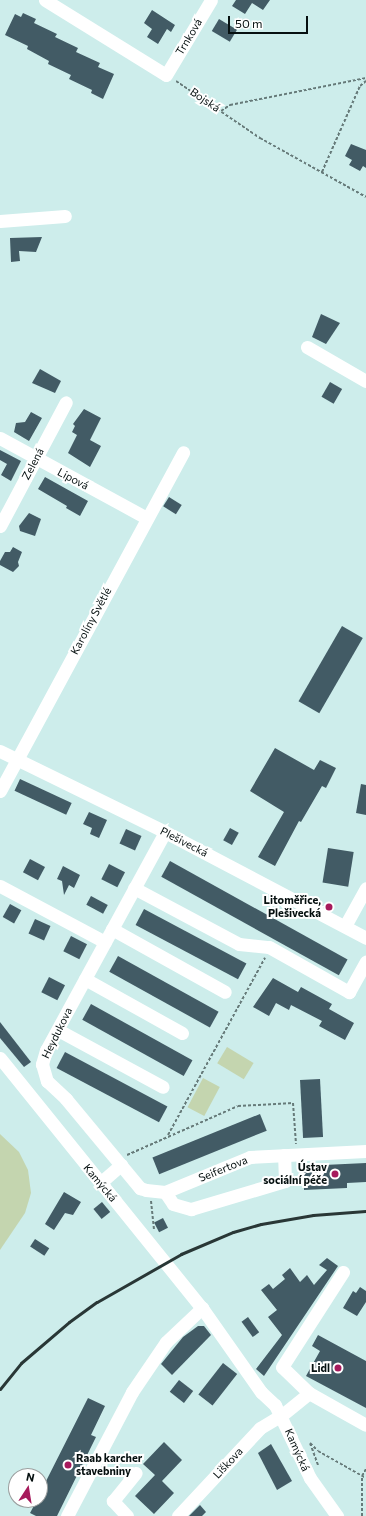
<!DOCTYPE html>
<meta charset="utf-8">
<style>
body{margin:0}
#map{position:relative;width:366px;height:1516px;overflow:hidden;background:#cdedeb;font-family:Commissioner,sans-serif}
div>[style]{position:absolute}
.green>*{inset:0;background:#c4d5af;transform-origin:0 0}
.building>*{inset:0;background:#425b65;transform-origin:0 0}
.path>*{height:2px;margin-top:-1px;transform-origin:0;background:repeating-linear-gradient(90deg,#667a79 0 3px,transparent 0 5px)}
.minor>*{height:13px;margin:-6.5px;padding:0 6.5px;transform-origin:6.5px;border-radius:6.5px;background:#fff}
.rail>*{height:3px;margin:-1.5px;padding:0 1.5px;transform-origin:1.5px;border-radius:1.5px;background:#293736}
.dots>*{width:11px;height:11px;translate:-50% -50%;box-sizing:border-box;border:2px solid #fff;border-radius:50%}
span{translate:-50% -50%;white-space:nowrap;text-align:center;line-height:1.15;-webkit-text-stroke:4px #fff;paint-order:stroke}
.street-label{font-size:11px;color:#061010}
.poi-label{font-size:11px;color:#061010;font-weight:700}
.right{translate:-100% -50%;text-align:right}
.left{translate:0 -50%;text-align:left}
.north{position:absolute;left:8px;top:1468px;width:40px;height:40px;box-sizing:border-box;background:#fff;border:1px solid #9b9f9f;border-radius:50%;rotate:12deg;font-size:11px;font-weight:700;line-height:16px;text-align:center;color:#061010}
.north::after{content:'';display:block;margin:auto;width:14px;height:18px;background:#a71a5c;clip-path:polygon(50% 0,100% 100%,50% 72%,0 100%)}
.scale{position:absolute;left:228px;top:16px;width:80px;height:18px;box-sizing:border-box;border:2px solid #061010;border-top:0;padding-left:5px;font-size:12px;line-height:14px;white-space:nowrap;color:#061010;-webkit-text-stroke:3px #fff;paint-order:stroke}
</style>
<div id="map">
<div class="green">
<i style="left:227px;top:1047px;width:31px;height:19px;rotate:31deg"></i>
<i style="left:203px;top:1078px;width:19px;height:33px;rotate:28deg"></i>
<i style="clip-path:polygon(0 1134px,19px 1152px,28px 1170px,31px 1193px,25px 1213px,0 1250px)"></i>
</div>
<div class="building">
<i style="clip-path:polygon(236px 0,270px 0,263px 10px,252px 3px,245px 14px,232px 6px)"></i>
<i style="clip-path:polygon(152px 10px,175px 25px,171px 32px,167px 29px,158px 44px,147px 37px,152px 29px,144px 23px)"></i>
<i style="clip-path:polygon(23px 13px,36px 19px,34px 23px,57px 34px,55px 37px,78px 48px,76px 52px,100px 63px,98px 67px,114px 74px,103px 99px,91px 93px,92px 90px,69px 79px,71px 75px,48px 64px,49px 61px,27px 49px,28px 46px,5px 35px,15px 14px,21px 17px)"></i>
<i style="left:219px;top:19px;width:21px;height:14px;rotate:31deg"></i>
<i style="clip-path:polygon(351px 144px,366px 150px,366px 168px,363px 166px,360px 171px,349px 165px,352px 160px,345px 156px)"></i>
<i style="clip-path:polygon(42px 237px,36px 252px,19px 251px,20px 261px,11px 262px,10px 238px)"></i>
<i style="clip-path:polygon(321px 314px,340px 323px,326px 344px,312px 337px)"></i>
<i style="clip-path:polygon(40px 369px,61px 381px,55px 393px,32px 383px)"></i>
<i style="left:330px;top:382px;width:14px;height:17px;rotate:30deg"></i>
<i style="clip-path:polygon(84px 409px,101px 418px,90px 440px,101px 446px,90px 467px,68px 453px,77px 435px,72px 432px,75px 426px,73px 424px)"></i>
<i style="clip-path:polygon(31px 412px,42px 418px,29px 441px,14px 432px,16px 423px,25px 422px)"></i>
<i style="clip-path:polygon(0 450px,21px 461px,11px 481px,1px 475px,7px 464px,0 460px)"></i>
<i style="clip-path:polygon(45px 477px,88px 501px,80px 516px,66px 508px,67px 506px,38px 489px)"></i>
<i style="left:169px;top:497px;width:15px;height:11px;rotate:32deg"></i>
<i style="clip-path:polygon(29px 513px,41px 519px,35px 536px,20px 531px,19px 526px)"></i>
<i style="clip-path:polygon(13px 547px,22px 552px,18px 562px,19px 566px,13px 572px,0 565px,0 561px,5px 552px,10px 552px)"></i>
<i style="left:342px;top:626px;width:24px;height:87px;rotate:30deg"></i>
<i style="clip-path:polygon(275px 748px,314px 770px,320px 760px,336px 768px,326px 788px,322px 786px,301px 822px,299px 821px,275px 866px,258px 857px,284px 812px,250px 791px)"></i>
<i style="left:20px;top:779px;width:57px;height:13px;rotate:25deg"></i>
<i style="clip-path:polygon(361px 784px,366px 785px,366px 815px,356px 813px)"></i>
<i style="clip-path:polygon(89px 812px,107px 820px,99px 838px,90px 834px,92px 828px,83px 824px)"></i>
<i style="left:230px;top:828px;width:10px;height:14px;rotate:29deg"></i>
<i style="left:126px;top:829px;width:17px;height:16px;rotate:24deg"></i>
<i style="left:328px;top:848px;width:26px;height:35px;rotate:9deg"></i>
<i style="left:30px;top:859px;width:17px;height:15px;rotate:28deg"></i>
<i style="left:170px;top:861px;width:203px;height:18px;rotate:29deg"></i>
<i style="left:109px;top:864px;width:18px;height:17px;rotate:27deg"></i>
<i style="clip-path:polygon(63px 866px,80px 875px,74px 888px,69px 885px,64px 895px,62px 881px,57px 879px)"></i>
<i style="left:91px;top:896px;width:19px;height:10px;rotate:28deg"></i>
<i style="left:10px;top:904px;width:13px;height:15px;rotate:29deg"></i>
<i style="left:144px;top:909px;width:116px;height:18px;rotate:28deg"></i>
<i style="left:35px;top:919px;width:17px;height:16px;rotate:24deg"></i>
<i style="left:71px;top:936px;width:18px;height:17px;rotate:27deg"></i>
<i style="left:118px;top:956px;width:115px;height:18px;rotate:29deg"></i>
<i style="left:49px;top:977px;width:18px;height:17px;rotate:27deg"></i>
<i style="clip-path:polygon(273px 978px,298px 992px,301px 987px,332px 1004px,329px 1009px,354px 1023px,345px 1040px,319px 1026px,322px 1021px,291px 1005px,289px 1010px,276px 1003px,269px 1016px,253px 1007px)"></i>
<i style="left:91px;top:1004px;width:116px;height:18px;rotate:29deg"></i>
<i style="clip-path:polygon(0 1022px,31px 1062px,24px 1067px,0 1038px)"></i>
<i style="left:65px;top:1052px;width:116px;height:18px;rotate:28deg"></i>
<i style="left:320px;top:1079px;width:58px;height:20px;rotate:87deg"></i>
<i style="left:260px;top:1114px;width:18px;height:116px;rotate:68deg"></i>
<i style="clip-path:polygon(366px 1163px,366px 1182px,347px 1183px,347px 1188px,304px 1190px,303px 1166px)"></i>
<i style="clip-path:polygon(64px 1192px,81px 1202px,73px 1215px,65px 1213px,54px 1230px,45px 1224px)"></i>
<i style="left:102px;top:1202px;width:13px;height:11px;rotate:51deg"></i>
<i style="left:163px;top:1218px;width:11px;height:10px;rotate:63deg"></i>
<i style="left:35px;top:1239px;width:17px;height:9px;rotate:33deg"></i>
<i style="clip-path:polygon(327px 1258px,338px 1266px,264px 1376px,256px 1369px,282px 1335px,268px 1317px,277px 1310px,261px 1290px,269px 1284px,273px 1289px,285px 1279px,282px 1275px,290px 1268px,300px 1282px,307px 1275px,314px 1285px,327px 1270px,319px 1265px)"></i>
<i style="clip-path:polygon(360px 1287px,366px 1291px,366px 1302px,357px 1316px,343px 1308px,353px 1291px,356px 1293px)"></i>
<i style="left:248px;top:1317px;width:19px;height:8px;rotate:54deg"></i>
<i style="clip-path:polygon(198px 1326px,204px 1326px,211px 1335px,172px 1375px,161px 1364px,183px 1337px)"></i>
<i style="clip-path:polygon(318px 1335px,366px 1361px,366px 1408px,306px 1376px,320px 1351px,312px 1346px)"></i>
<i style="left:223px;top:1363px;width:18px;height:40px;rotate:38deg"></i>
<i style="left:179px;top:1380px;width:18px;height:15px;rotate:38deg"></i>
<i style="clip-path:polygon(88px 1398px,105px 1406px,91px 1435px,96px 1437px,57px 1516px,36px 1516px,30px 1513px,37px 1500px,40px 1500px,40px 1493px)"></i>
<i style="clip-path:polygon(164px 1442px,182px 1460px,162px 1481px,174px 1493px,154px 1514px,135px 1496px,155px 1475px,143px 1464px)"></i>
<i style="clip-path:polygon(271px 1444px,292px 1481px,277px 1490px,258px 1453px)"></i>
<i style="clip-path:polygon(200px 1505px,206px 1512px,202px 1516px,189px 1516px)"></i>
</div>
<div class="path">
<i style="left:176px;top:81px;width:102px;rotate:34.2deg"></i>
<i style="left:260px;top:138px;width:121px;rotate:29.1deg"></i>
<i style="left:221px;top:111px;width:11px;rotate:-34deg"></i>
<i style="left:230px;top:105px;width:139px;rotate:-11.2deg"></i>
<i style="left:322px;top:172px;width:94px;rotate:-66.2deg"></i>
<i style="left:360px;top:86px;width:8px;rotate:-40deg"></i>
<i style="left:168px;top:1135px;width:202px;rotate:-61.3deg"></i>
<i style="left:127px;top:1155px;width:121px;rotate:-23.8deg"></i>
<i style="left:238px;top:1106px;width:55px;rotate:-3.1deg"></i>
<i style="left:293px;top:1103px;width:41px;rotate:85.8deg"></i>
<i style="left:151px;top:1201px;width:29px;rotate:84deg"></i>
<i style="left:318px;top:1465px;width:23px;rotate:-110deg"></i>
<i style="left:310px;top:1443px;width:11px;rotate:45deg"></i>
<i style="left:318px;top:1451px;width:55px;rotate:29.4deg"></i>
<i style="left:362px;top:1516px;width:40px;rotate:-90deg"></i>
<i style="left:362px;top:1476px;width:8px;rotate:-60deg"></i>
</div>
<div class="minor">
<i style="left:45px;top:0;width:142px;rotate:31.8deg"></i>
<i style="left:166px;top:75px;width:87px;rotate:-59deg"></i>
<i style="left:0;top:221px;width:65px;rotate:-4.4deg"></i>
<i style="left:307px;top:347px;width:68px;rotate:30deg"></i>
<i style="left:0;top:438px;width:167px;rotate:28.6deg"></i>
<i style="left:0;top:526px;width:140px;rotate:-62deg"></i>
<i style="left:0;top:751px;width:184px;rotate:26.1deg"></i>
<i style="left:165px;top:832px;width:227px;rotate:27.8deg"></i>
<i style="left:0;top:791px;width:385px;rotate:-61.6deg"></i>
<i style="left:165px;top:832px;width:248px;rotate:118.6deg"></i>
<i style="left:46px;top:1050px;width:15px;rotate:106deg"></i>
<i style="left:42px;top:1064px;width:18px;rotate:74deg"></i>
<i style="left:47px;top:1081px;width:26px;rotate:43deg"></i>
<i style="left:66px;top:1099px;width:116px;rotate:50.3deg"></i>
<i style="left:140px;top:1188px;width:6px;rotate:18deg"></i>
<i style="left:146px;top:1190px;width:19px;rotate:6deg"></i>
<i style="left:165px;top:1192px;width:92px;rotate:-22.4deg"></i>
<i style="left:250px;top:1157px;width:116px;rotate:-3deg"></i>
<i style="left:0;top:886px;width:119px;rotate:28.1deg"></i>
<i style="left:134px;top:888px;width:119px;rotate:28.1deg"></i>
<i style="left:239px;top:944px;width:30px;rotate:6deg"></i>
<i style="left:269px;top:947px;width:92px;rotate:29.4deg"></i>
<i style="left:349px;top:992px;width:35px;rotate:-61deg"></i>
<i style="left:345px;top:926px;width:43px;rotate:-61.1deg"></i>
<i style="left:112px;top:929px;width:129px;rotate:29.1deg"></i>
<i style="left:85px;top:979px;width:111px;rotate:29.1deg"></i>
<i style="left:58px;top:1030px;width:119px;rotate:28.5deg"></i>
<i style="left:0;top:1058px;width:321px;rotate:51.1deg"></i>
<i style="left:202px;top:1308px;width:103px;rotate:54.9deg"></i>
<i style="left:261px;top:1392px;width:19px;rotate:43deg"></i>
<i style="left:275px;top:1405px;width:81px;rotate:64.4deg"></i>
<i style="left:310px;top:1478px;width:47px;rotate:54.6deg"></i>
<i style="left:100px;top:1183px;width:28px;rotate:-41deg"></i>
<i style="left:165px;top:1192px;width:14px;rotate:56deg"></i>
<i style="left:173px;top:1204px;width:19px;rotate:16deg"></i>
<i style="left:191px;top:1209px;width:98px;rotate:-16.6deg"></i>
<i style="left:285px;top:1181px;width:26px;rotate:-92deg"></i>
<i style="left:309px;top:1393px;width:65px;rotate:29.3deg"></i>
<i style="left:67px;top:1516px;width:140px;rotate:-62.3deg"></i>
<i style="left:132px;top:1392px;width:60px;rotate:-55.8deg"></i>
<i style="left:166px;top:1342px;width:50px;rotate:-43.4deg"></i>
<i style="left:127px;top:1516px;width:21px;rotate:-133deg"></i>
<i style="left:113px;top:1501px;width:36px;rotate:-51deg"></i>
<i style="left:178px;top:1516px;width:120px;rotate:-47deg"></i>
<i style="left:260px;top:1428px;width:26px;rotate:-31deg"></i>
<i style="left:282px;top:1415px;width:35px;rotate:-39deg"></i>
<i style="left:309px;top:1393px;width:37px;rotate:-136deg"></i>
<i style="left:282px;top:1367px;width:113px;rotate:-57.3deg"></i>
</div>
<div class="rail">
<i style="left:0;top:1389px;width:33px;rotate:-51deg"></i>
<i style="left:21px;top:1363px;width:63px;rotate:-40.5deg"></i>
<i style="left:69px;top:1322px;width:34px;rotate:-36deg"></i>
<i style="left:97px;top:1302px;width:97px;rotate:-29.7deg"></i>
<i style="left:181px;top:1254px;width:56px;rotate:-22.9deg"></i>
<i style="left:233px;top:1232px;width:29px;rotate:-16deg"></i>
<i style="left:261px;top:1224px;width:53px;rotate:-9.8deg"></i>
<i style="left:313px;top:1215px;width:53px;rotate:-4.3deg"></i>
</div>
<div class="dots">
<i style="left:329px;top:907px;background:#a71a5c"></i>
<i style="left:335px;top:1174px;background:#a71a5c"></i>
<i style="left:338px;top:1368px;background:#a71a5c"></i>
<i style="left:68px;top:1465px;background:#a71a5c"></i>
</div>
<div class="street-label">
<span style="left:189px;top:37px;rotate:-59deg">Trnková</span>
<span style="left:205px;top:100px;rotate:34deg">Bojská</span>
<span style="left:33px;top:464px;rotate:-62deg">Zelená</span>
<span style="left:73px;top:479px;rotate:28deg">Lipová</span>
<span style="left:91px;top:621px;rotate:-62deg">Karolíny Světlé</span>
<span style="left:184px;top:842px;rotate:27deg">Plešivecká</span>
<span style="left:57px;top:1033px;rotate:-64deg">Heydukova</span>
<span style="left:223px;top:1169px;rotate:-22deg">Seifertova</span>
<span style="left:100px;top:1183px;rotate:50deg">Kamýcká</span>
<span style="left:297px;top:1450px;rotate:66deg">Kamýcká</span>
<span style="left:228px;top:1463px;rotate:-47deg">Liškova</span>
</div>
<div class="poi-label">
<span class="right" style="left:321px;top:907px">Litoměřice,<br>Plešivecká</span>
<span class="right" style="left:327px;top:1174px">Ústav<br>sociální péče</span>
<span class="right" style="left:330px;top:1368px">Lidl</span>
<span class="left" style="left:76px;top:1465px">Raab karcher<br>stavebniny</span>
</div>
<div class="north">N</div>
<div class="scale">50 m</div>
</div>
